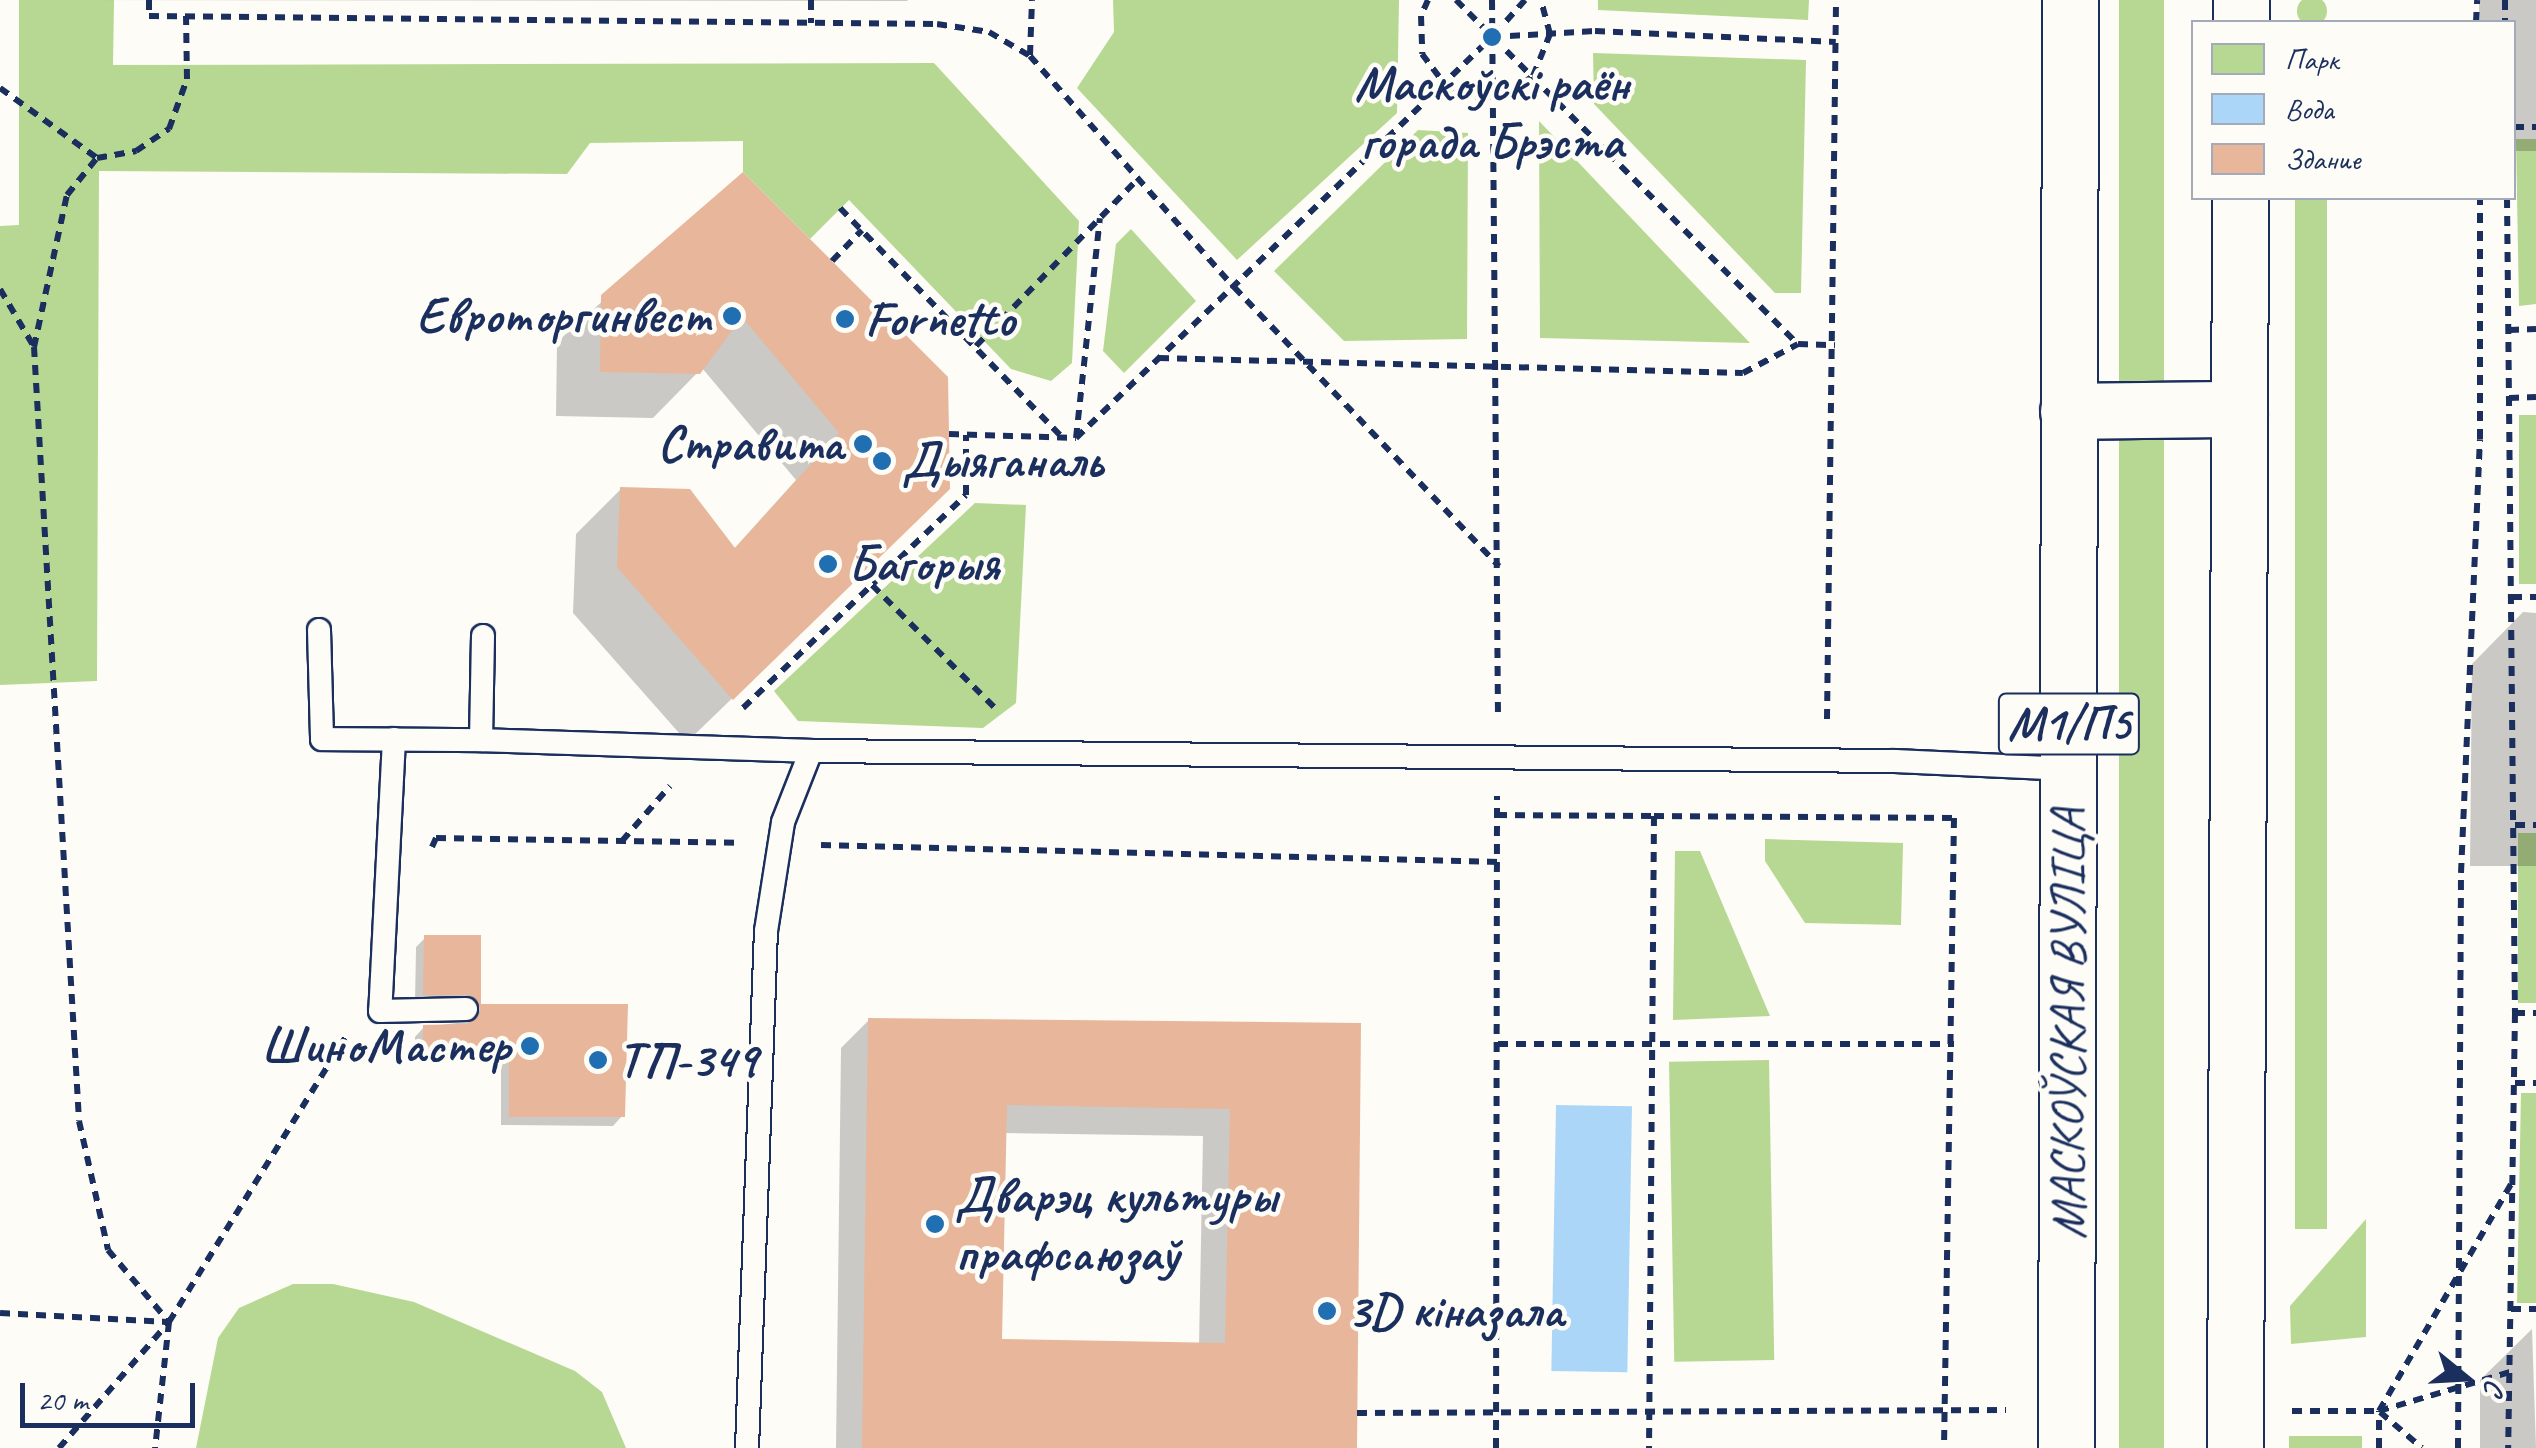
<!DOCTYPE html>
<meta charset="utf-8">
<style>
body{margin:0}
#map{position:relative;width:2536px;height:1448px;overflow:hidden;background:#fdfcf7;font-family:Caveat,sans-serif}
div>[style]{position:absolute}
.green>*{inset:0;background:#b7d892;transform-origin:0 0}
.round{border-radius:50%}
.water>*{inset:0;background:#acd6f7;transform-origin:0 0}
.shadow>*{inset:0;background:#0003}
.building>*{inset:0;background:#e8b69a}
.path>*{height:6px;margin-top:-3px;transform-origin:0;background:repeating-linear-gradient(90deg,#1b2f5e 0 10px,transparent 0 18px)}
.roads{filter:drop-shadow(2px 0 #1b2f5e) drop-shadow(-2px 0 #1b2f5e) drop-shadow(0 2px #1b2f5e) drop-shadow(0 -2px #1b2f5e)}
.lane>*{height:22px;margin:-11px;padding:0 11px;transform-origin:11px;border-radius:11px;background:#fdfcf7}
.highway>*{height:55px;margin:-27.5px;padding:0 27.5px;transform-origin:27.5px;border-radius:27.5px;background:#fdfcf7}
.dots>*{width:28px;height:28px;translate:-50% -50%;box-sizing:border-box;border:5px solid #fdfcf7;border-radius:50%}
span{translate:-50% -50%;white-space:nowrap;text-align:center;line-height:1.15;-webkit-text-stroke:9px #fdfcf7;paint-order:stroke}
.shield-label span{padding:2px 8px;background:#fdfcf7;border:2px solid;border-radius:8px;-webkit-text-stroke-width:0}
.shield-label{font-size:48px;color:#1b2f5e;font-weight:700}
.poi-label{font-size:50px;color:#1b2f5e;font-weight:700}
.right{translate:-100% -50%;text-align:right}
.left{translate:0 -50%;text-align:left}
.street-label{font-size:50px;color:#1b2f5e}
.legend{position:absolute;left:2191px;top:20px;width:325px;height:180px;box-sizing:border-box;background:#fdfcf7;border:2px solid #a3aaba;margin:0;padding:12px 18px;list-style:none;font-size:30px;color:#1b2f5e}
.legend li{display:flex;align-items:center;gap:20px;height:50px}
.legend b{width:50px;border:2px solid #a3aaba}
.north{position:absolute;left:2416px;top:1328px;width:100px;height:100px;-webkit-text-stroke:8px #fdfcf7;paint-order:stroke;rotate:108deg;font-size:28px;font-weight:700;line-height:40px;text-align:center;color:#1b2f5e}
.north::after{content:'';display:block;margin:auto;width:35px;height:45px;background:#1b2f5e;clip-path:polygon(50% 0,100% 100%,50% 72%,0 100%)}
.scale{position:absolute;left:20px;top:1383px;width:175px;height:45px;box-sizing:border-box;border:5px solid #1b2f5e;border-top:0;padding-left:12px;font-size:30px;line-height:35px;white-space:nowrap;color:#1b2f5e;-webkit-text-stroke:8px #fdfcf7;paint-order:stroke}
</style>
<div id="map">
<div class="green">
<i class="round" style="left:2297px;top:-4px;width:30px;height:30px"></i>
<i style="clip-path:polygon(19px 0,114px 0,113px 65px,934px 63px,1079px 221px,1072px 363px,1051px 381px,1011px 369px,849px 200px,810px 239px,743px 172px,743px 141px,590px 143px,567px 174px,99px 171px,97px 681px,0 685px,0 226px,19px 225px)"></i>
<i style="clip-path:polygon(1113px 0,1399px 0,1397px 113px,1237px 260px,1077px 88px,1114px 32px)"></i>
<i style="clip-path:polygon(1598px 0,1809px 0,1808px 20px,1598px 10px)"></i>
<i style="left:2119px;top:0;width:45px;height:1448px"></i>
<i style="clip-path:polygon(1593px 53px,1806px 60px,1801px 293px,1775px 293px,1594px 104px)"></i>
<i style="clip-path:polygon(1539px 121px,1750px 343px,1540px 338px)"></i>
<i style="clip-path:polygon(1418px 130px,1468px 133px,1467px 339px,1344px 341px,1274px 271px)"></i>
<i style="clip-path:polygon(2516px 139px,2536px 139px,2536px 304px,2519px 306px)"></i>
<i style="left:2295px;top:198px;width:32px;height:1031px"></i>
<i style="clip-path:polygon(1131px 229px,1196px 301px,1124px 373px,1103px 351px,1116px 244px)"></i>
<i style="left:2519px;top:415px;width:17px;height:169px"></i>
<i style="clip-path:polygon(975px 503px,1026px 505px,1016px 703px,983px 728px,798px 721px,774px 691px)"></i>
<i style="left:2518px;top:833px;width:18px;height:170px"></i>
<i style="clip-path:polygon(1765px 839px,1903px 843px,1901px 925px,1805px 923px,1765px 861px)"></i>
<i style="clip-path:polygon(1675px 851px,1700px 851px,1770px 1016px,1673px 1020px)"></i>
<i style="left:1769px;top:1060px;width:300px;height:100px;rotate:89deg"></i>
<i style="clip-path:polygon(2521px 1093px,2536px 1093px,2536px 1303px,2517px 1303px)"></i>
<i style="clip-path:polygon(2366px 1219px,2366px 1337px,2291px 1344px,2290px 1306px)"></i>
<i style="clip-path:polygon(293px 1284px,333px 1284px,414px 1302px,575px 1371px,602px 1392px,626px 1448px,196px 1448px,218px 1338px,239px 1308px)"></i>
<i style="left:2362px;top:1436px;width:12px;height:73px;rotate:90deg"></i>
</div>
<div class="water">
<i style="left:1556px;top:1105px;width:76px;height:266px;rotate:1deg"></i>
</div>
<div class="shadow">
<i style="clip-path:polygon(80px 0,908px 0,907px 1px)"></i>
<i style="clip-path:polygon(2479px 0,2536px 0,2536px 151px,2514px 151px,2514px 22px,2479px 22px)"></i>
<i style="clip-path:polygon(743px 175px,902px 534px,687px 742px,573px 613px,576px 534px,621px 489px,733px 550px,796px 480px,702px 368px,653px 418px,556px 416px,557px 342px)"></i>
<i style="clip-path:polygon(2523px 612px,2536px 613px,2536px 866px,2470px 866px,2472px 664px)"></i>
<i style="clip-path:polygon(425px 938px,479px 938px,478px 1006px,625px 1007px,622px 1116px,613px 1126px,501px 1125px,501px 1059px,415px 1059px,415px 1037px,424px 1027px,473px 1021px,463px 1004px,415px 1003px,416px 947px)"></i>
<i style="clip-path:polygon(evenodd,869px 1020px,1358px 1026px,1353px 1448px,836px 1448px,841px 1048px,869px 1020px,1004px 1133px,1203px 1136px,1199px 1345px,1000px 1342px,1004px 1133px)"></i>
<i style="clip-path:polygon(2532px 1329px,2536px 1448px,2480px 1448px,2480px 1380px)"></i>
</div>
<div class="building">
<i style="clip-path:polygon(743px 172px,948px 377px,950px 489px,733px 700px,617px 567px,620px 487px,690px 489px,735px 548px,839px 433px,742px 317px,700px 374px,600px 372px,601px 295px)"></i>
<i style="clip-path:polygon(424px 935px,481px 935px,481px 1004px,628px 1004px,625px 1117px,509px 1117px,509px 1051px,423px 1051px,423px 1025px,467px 1024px,481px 1010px,472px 995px,423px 995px)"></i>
<i style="clip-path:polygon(evenodd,868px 1018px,1361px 1023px,1357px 1448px,862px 1448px,868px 1018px,1007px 1105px,1230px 1109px,1225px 1343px,1002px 1339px,1007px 1105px)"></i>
</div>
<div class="path">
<i style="left:149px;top:0;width:16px;rotate:90deg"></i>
<i style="left:149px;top:16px;width:788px;rotate:0.58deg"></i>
<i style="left:937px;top:24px;width:53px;rotate:8.7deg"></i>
<i style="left:989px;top:32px;width:48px;rotate:30.3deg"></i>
<i style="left:1030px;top:56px;width:308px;rotate:48.6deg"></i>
<i style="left:1234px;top:287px;width:385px;rotate:46.5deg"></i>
<i style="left:811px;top:0;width:23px;rotate:90deg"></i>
<i style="left:1428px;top:0;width:17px;rotate:114deg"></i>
<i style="left:1421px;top:16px;width:38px;rotate:88deg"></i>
<i style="left:1422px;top:54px;width:39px;rotate:53deg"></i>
<i style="left:1445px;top:85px;width:33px;rotate:23deg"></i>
<i style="left:1475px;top:98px;width:33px;rotate:-7deg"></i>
<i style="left:1508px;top:94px;width:31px;rotate:-36deg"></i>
<i style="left:1533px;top:76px;width:45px;rotate:-68deg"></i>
<i style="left:1550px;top:34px;width:35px;rotate:-105deg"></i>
<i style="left:1456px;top:0;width:485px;rotate:45.2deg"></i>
<i style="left:1798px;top:344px;width:37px;rotate:2deg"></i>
<i style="left:1492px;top:0;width:719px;rotate:89.52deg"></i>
<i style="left:1525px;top:0;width:50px;rotate:131.7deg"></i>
<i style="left:1492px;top:37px;width:103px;rotate:-3.3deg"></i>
<i style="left:1595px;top:31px;width:241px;rotate:2.6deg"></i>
<i style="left:2505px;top:0;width:22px;rotate:90deg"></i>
<i style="left:2476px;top:22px;width:22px;rotate:-87deg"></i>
<i style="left:1030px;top:55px;width:55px;rotate:-87.9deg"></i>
<i style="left:0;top:88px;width:120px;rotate:35.8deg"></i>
<i style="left:2514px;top:127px;width:22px"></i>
<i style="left:2507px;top:198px;width:815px;rotate:89.44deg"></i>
<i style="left:2515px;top:1013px;width:435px;rotate:90.9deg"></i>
<i style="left:840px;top:208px;width:319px;rotate:45.9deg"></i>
<i style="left:832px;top:261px;width:43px;rotate:-45.9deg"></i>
<i style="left:0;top:289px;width:67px;rotate:59.6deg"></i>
<i style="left:34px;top:347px;width:775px;rotate:86.67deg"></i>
<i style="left:79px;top:1121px;width:132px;rotate:77.3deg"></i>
<i style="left:108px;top:1250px;width:94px;rotate:49.7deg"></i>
<i style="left:169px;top:1322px;width:127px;rotate:96.3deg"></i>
<i style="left:2509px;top:330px;width:27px;rotate:-2deg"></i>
<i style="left:976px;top:346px;width:233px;rotate:-45.9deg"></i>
<i style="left:34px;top:347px;width:156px;rotate:-77.8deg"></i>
<i style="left:67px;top:195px;width:48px;rotate:-51deg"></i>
<i style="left:97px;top:158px;width:40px;rotate:-10deg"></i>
<i style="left:136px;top:151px;width:40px;rotate:-34deg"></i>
<i style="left:169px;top:129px;width:53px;rotate:-70.2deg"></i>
<i style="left:187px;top:79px;width:63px;rotate:-90.9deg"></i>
<i style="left:1159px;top:358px;width:584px;rotate:1.47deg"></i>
<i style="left:1743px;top:373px;width:62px;rotate:-27.8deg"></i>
<i style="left:2509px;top:398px;width:27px;rotate:-2deg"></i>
<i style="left:949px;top:434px;width:127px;rotate:1.8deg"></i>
<i style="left:1076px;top:438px;width:576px;rotate:-43.95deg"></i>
<i style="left:1076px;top:438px;width:221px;rotate:-83.8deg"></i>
<i style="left:872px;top:585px;width:178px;rotate:45deg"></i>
<i style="left:2512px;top:597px;width:24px"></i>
<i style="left:743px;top:708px;width:308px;rotate:-43.7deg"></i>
<i style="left:966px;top:495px;width:60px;rotate:-90deg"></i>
<i style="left:1827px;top:719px;width:719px;rotate:-89.28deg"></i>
<i style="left:1497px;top:815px;width:157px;rotate:0.4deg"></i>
<i style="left:1654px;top:816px;width:632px;rotate:90.45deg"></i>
<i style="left:1654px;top:816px;width:300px;rotate:0.4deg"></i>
<i style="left:1954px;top:818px;width:630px;rotate:90.91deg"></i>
<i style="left:2515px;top:825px;width:21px"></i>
<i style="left:622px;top:841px;width:73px;rotate:-48.9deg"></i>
<i style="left:821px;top:845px;width:679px;rotate:1.43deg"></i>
<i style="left:432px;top:847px;width:10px;rotate:-66deg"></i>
<i style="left:436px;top:838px;width:303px;rotate:0.9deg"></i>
<i style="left:2515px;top:1013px;width:21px"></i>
<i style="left:1498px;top:1044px;width:456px"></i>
<i style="left:2515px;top:1083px;width:21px"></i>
<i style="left:2511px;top:1309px;width:25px"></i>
<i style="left:0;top:1313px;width:168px;rotate:3.1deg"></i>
<i style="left:2292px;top:1411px;width:87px"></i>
<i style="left:2379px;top:1411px;width:137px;rotate:-16.6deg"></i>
<i style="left:2380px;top:1412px;width:55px;rotate:40.6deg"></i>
<i style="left:1357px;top:1413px;width:649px;rotate:-0.26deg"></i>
<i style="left:59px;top:1448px;width:167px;rotate:-48.9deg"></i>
<i style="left:169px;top:1322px;width:336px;rotate:-58.2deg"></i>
<i style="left:1496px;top:1448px;width:652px;rotate:-89.91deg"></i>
<i style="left:2379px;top:1448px;width:37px;rotate:-90deg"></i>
<i style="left:2379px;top:1411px;width:266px;rotate:-59.8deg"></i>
<i style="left:2458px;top:1448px;width:575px;rotate:-89.7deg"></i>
<i style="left:2461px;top:873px;width:434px;rotate:-87.5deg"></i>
<i style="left:2480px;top:439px;width:241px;rotate:-90deg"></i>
</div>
<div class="roads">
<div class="lane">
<i style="left:319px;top:630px;width:109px;rotate:88.4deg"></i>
<i style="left:322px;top:739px;width:159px;rotate:0.4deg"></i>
<i style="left:483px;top:636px;width:104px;rotate:91.1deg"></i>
<i style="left:481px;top:740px;width:330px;rotate:1.9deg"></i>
<i style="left:394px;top:739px;width:272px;rotate:92.9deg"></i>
<i style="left:380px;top:1011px;width:86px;rotate:-1.3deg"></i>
<i style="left:747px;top:1448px;width:517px;rotate:-87.9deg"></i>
<i style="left:766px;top:931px;width:110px;rotate:-81.1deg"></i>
<i style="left:783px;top:822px;width:76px;rotate:-68.5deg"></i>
<i style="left:811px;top:751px;width:1084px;rotate:0.53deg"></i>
<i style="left:1895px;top:761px;width:174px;rotate:2.6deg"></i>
</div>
<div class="highway">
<i style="left:2241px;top:22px;width:22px;rotate:-90deg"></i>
<i style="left:2068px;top:411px;width:171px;rotate:-0.7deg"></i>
<i style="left:2066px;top:1448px;width:1448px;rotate:-89.84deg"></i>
<i style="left:2235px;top:1448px;width:1250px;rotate:-89.77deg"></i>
</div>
</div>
<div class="dots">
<i style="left:1492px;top:37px;background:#1f6fb2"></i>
<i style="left:732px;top:316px;background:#1f6fb2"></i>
<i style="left:845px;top:319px;background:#1f6fb2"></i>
<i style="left:863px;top:444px;background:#1f6fb2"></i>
<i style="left:882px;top:461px;background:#1f6fb2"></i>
<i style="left:828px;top:564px;background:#1f6fb2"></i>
<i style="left:530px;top:1046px;background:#1f6fb2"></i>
<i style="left:598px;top:1060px;background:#1f6fb2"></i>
<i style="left:935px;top:1224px;background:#1f6fb2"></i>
<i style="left:1327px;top:1311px;background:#1f6fb2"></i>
</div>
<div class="shield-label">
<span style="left:2069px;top:724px">М1/П5</span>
</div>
<div class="poi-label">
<span style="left:1492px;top:112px">Маскоўскі раён<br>горада Брэста</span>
<span class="right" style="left:712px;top:316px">Евроторгинвест</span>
<span class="left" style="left:865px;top:319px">Fornetto</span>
<span class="right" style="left:843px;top:444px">Стравита</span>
<span class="left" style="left:902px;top:461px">Дыяганаль</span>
<span class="left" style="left:848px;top:564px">Багорыя</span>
<span class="right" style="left:510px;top:1046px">ШиноМастер</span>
<span class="left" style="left:618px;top:1060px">ТП-349</span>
<span class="left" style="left:955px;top:1224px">Дварэц культуры<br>прафсаюзаў</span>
<span class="left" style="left:1347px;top:1311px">3D кіназала</span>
</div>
<div class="street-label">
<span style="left:2068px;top:1024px;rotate:-90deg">МАСКОЎСКАЯ ВУЛІЦА</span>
</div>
<ul class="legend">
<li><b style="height:28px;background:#b7d892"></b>Парк</li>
<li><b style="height:28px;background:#acd6f7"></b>Вода</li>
<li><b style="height:28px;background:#e8b69a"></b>Здание</li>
</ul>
<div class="north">С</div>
<div class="scale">20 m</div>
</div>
